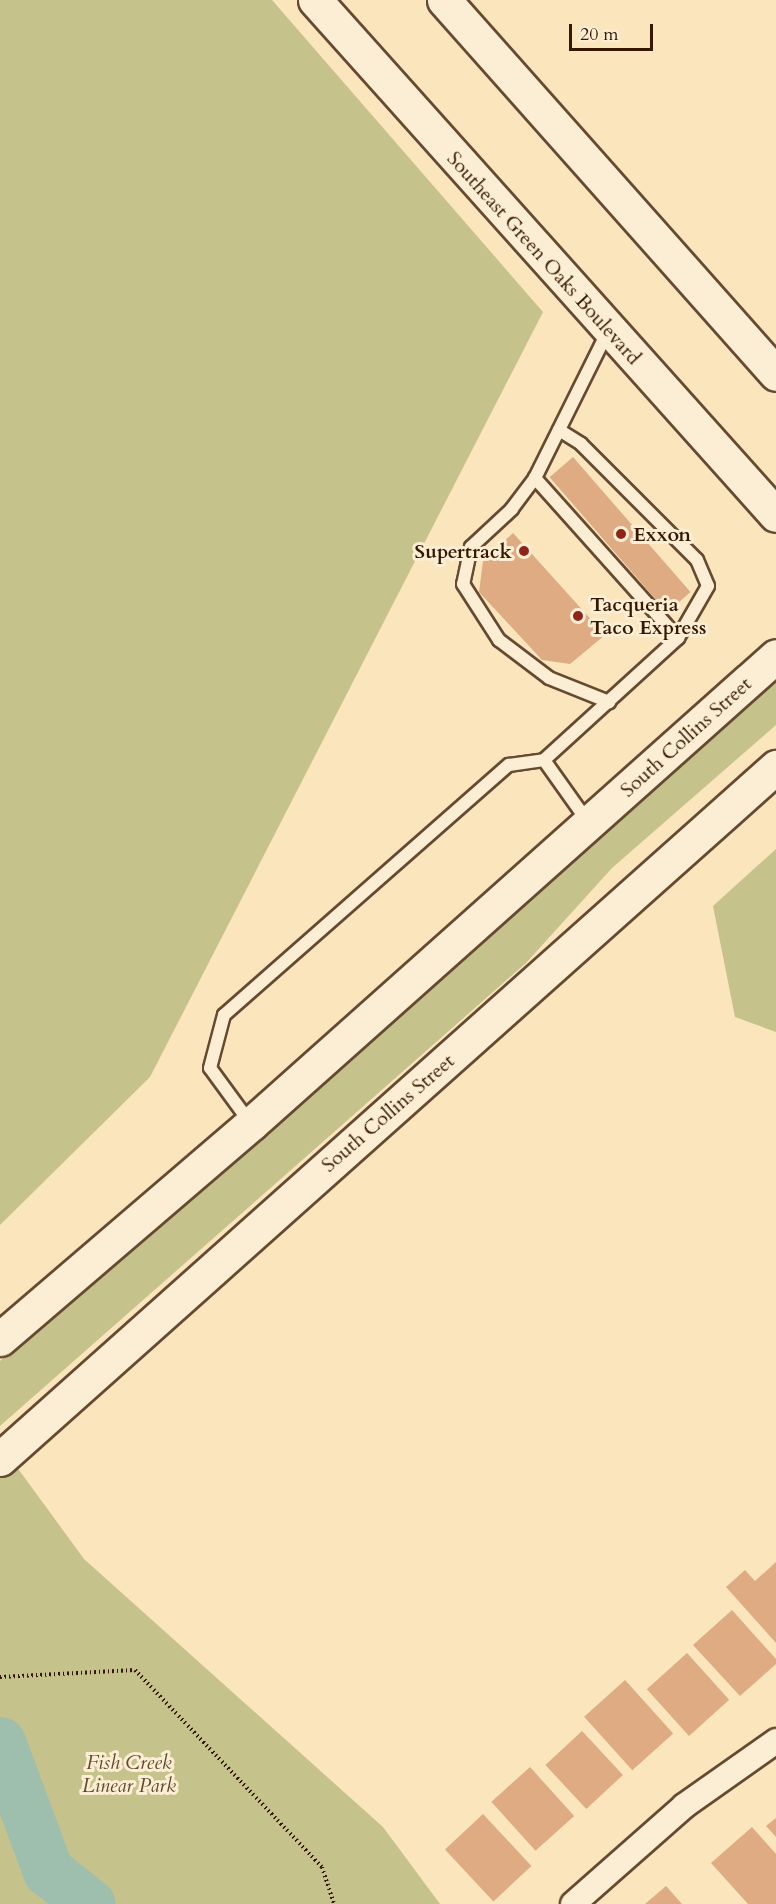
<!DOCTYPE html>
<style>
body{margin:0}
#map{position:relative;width:776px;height:1904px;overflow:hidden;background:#fae5bd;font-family:Cardo,serif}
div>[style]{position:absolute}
.green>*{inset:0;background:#c6c28c}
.river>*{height:51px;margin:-25.5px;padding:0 25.5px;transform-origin:25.5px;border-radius:25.5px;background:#9ebfae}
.building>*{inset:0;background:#dfab83;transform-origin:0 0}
.path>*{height:4px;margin-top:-2px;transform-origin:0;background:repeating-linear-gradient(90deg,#351702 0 1.5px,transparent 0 4.5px)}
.roads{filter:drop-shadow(2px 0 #664a31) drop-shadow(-2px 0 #664a31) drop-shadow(0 2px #664a31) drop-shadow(0 -2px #664a31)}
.lane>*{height:12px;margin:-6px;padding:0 6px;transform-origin:6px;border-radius:6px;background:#fceed4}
.street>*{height:24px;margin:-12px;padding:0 12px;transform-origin:12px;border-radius:12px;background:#fceed4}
.secondary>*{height:33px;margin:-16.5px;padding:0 16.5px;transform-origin:16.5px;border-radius:16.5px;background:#fceed4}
.dots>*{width:16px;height:16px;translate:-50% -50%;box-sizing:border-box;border:3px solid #fceed4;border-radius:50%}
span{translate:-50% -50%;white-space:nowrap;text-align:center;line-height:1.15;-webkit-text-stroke:6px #fceed4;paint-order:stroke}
.street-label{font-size:20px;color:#351702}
.poi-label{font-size:20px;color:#351702;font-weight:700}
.left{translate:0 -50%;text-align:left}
.right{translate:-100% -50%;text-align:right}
.park-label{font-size:20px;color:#604a2b;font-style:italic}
.scale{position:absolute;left:569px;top:24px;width:84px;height:27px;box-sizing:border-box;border:3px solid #351702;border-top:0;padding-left:8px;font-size:18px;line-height:21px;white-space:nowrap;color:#351702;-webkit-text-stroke:4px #fceed4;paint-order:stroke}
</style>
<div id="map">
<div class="green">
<i style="clip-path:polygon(0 0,272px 0,543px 312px,150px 1077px,0 1225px)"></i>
<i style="clip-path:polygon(776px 674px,776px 725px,612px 868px,526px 963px,0 1426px,0 1361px)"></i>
<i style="clip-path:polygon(776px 849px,776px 1032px,735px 1017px,713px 906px)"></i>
<i style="clip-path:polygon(0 1444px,84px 1559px,383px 1827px,440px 1904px,0 1904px)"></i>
</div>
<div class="river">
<i style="left:0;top:1742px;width:138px;rotate:69.6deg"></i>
<i style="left:48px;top:1871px;width:53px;rotate:38.2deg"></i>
</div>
<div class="building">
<i style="left:573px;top:457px;width:179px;height:31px;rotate:49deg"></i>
<i style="clip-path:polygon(513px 533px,605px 635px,570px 664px,542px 660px,479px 592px,483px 561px)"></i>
<i style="clip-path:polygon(776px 1562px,776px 1643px,726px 1587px,745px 1570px,755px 1581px)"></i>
<i style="clip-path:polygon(732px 1610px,776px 1659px,776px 1664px,740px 1696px,693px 1645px)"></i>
<i style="left:687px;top:1653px;width:63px;height:54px;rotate:48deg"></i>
<i style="left:625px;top:1680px;width:72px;height:55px;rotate:48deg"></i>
<i style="left:582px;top:1731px;width:60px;height:50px;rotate:47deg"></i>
<i style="left:530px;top:1767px;width:66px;height:52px;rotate:48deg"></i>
<i style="left:483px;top:1814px;width:71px;height:52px;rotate:47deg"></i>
<i style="clip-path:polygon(776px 1818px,776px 1837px,766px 1826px)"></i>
<i style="clip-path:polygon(752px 1827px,776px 1854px,776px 1904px,748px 1904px,711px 1863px)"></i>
<i style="clip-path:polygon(666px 1886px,682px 1904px,645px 1904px)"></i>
</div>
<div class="path">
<i style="left:0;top:1677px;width:135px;rotate:-3deg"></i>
<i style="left:135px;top:1670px;width:272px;rotate:46.5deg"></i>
<i style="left:322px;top:1867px;width:39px;rotate:72deg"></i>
</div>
<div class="roads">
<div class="lane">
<i style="left:559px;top:430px;width:26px;rotate:32deg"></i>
<i style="left:581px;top:444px;width:164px;rotate:45deg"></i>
<i style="left:697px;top:560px;width:28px;rotate:67deg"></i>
<i style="left:708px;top:586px;width:60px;rotate:120deg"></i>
<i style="left:535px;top:478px;width:39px;rotate:127deg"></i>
<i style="left:512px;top:509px;width:56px;rotate:137.2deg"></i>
<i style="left:471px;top:547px;width:38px;rotate:102deg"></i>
<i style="left:463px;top:584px;width:67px;rotate:57.3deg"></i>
<i style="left:499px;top:640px;width:63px;rotate:37.2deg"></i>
<i style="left:549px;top:678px;width:65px;rotate:21.8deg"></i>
<i style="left:588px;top:822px;width:76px;rotate:-125.4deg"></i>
<i style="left:544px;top:760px;width:181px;rotate:-42.3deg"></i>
<i style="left:678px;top:638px;width:215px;rotate:-131.8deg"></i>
<i style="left:535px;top:478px;width:164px;rotate:-63.6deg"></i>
<i style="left:251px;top:1124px;width:69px;rotate:-126.2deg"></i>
<i style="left:210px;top:1068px;width:55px;rotate:-75.2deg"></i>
<i style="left:224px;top:1015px;width:379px;rotate:-41.3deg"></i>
<i style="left:509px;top:765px;width:35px;rotate:-8deg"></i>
</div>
<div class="street">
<i style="left:573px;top:1904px;width:148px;rotate:-41.4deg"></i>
<i style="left:684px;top:1806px;width:113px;rotate:-35.2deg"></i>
</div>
<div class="secondary">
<i style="left:315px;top:0;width:691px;rotate:48.17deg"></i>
<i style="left:444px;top:0;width:500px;rotate:48.4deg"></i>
<i style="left:0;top:1339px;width:330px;rotate:-40.6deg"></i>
<i style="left:251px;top:1124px;width:703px;rotate:-41.71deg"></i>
<i style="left:0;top:1459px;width:1040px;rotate:-41.73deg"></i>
</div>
</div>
<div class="dots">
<i style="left:621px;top:534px;background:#8f2418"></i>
<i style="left:524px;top:551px;background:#8f2418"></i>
<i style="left:578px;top:616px;background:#8f2418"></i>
</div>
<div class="street-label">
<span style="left:544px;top:258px;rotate:48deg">Southeast Green Oaks Boulevard</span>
<span style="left:686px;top:737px;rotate:-42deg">South Collins Street</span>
<span style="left:388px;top:1113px;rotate:-41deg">South Collins Street</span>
</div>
<div class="poi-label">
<span class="left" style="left:633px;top:534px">Exxon</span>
<span class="right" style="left:512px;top:551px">Supertrack</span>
<span class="left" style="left:590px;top:616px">Tacqueria<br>Taco Express</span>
</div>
<div class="park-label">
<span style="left:129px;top:1774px">Fish Creek<br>Linear Park</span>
</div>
<div class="scale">20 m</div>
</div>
